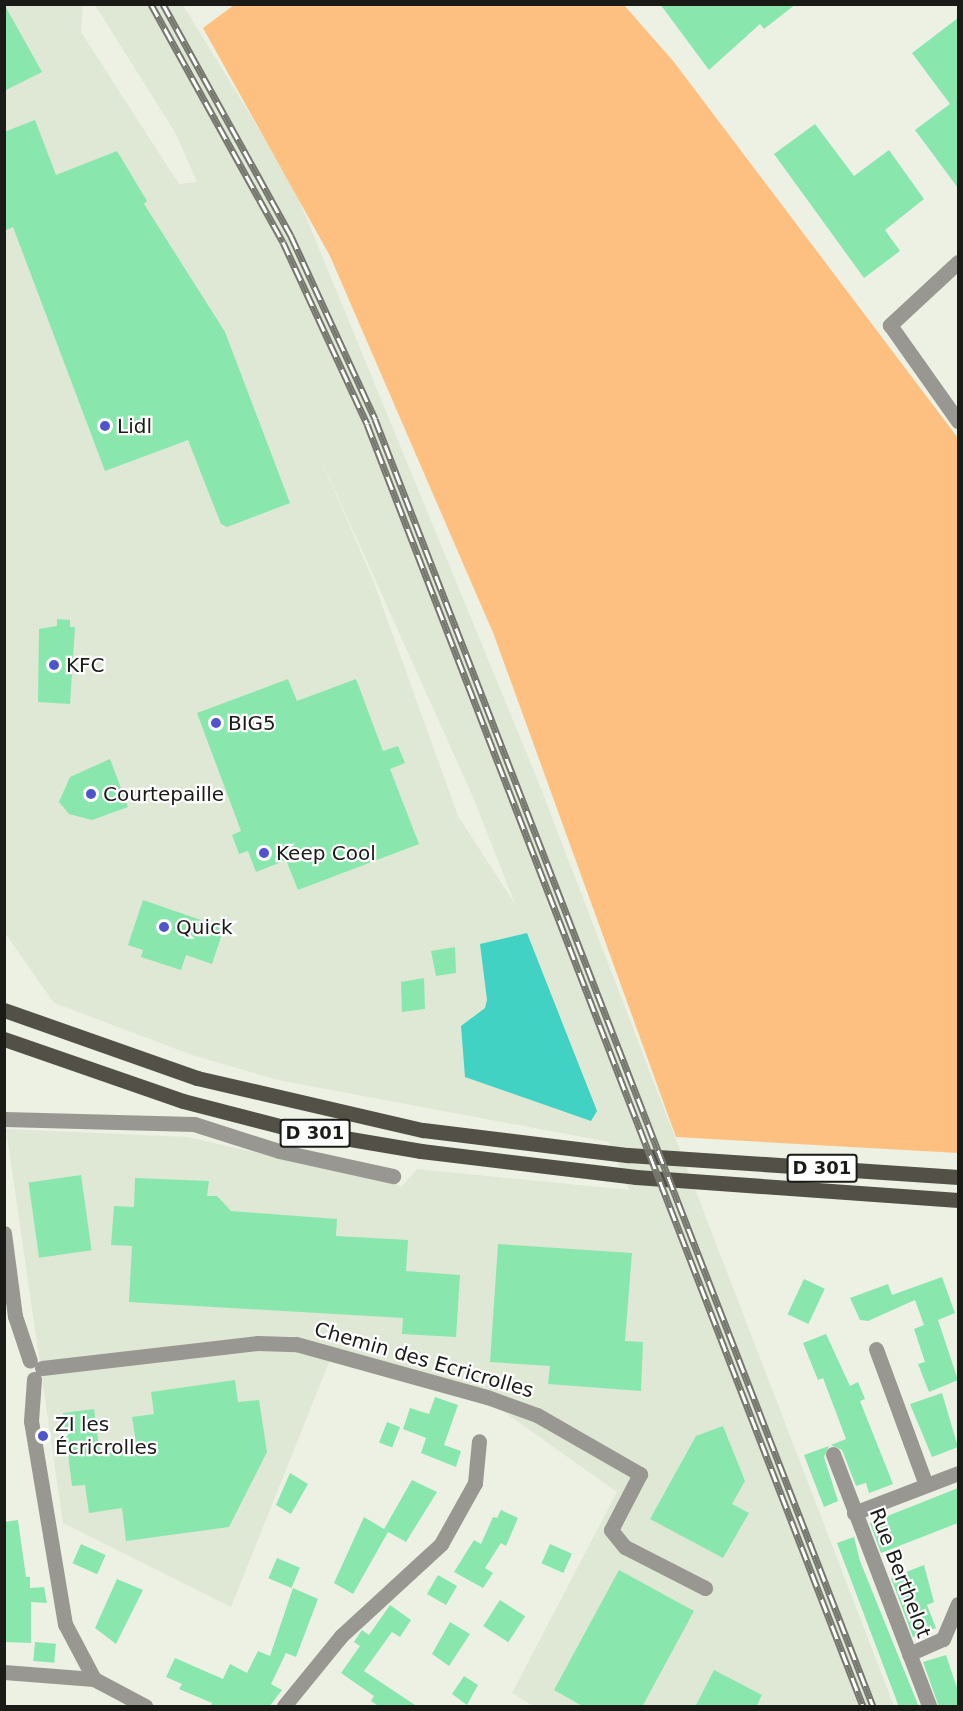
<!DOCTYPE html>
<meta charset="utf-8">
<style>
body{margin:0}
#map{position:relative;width:963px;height:1711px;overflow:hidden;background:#ecf1e4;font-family:"DejaVu Sans",sans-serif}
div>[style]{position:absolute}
.built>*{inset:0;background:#dfe8d4}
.green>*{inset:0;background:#fec081}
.water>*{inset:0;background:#42d2c4}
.building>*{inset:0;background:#89e7ad;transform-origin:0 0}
.minor>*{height:15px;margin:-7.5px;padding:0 7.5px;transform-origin:7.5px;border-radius:7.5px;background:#989791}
.major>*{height:15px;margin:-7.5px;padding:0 7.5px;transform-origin:7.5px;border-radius:7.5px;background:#525047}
.rail>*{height:7px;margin-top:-3.5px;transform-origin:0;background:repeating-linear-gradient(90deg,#fff 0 14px,#767870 0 28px);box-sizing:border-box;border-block:2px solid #767870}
.dots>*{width:16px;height:16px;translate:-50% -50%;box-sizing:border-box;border:3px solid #fff;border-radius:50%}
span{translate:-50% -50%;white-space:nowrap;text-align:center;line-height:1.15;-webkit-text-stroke:4.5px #fff;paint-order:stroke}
.shield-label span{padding:2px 4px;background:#fff;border:2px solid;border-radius:4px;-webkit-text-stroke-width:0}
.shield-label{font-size:18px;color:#1a1b17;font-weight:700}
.poi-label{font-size:20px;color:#1a1b17}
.left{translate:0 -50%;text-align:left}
.street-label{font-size:20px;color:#1a1b17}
.frame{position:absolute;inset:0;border:6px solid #1a1b17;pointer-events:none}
</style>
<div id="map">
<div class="built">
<i style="clip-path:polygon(evenodd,4px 5px,83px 5px,81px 32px,179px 184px,197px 182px,176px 134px,95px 5px,183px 5px,292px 183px,536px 776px,894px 1706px,533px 1706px,512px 1693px,617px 1492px,493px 1404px,330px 1360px,231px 1607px,63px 1523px,6px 1129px,188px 1137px,402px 1186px,417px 1169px,629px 1190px,609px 1142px,278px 1080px,192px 1055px,54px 1003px,5px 933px,4px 5px,315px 446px,473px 797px,515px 904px,458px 816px,373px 580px,315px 446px)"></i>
</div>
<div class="green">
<i style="clip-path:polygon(234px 5px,624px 5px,674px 62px,958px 438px,958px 1153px,676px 1137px,494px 635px,330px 256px,203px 28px)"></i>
</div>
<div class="water">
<i style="clip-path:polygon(527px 933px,597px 1111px,591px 1121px,465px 1077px,461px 1026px,485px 1008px,487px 1000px,480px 944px)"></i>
</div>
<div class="building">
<i style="clip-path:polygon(4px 4px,42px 72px,4px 91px)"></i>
<i style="clip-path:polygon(660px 4px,796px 4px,764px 29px,760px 24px,709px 70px)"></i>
<i style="clip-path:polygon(958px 18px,958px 188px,915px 130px,950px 104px,912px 53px)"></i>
<i style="clip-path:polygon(35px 120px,56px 175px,117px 151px,147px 201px,144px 204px,225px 332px,290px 503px,227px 527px,221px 524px,188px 440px,105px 471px,13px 227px,4px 231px,4px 132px)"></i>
<i style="clip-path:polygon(815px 124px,854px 176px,889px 150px,924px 199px,885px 230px,900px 251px,864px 278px,774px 154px)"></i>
<i style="clip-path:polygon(57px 619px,70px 620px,70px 627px,75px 627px,70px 704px,38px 702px,39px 629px,57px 626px)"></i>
<i style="clip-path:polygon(288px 679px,297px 701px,356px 679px,383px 751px,398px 746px,405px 763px,390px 769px,419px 844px,298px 890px,286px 860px,256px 872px,248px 851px,239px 854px,232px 835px,241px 831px,197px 713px)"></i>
<i style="clip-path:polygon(110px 759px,128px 807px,92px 820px,69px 814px,59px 802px,70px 777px)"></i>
<i style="clip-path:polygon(143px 900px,224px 928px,212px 964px,186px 955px,181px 970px,141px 957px,143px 950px,128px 945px)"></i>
<i style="clip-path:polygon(455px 947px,456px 973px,436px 976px,431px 951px)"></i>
<i style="clip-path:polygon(424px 978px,425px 1009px,402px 1012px,401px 982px)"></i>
<i style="left:81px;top:1175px;width:76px;height:53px;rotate:82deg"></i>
<i style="clip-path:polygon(135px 1178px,209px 1181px,207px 1196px,217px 1196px,231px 1211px,337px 1219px,336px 1236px,408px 1240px,406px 1271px,460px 1275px,456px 1337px,402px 1334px,403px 1318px,129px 1302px,132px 1246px,111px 1245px,114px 1206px,134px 1207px)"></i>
<i style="clip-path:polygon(498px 1244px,632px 1253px,625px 1341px,643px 1342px,641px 1391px,548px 1384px,550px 1366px,490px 1362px)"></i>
<i style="clip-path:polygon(942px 1277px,955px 1313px,938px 1320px,958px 1380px,929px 1392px,918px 1364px,925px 1362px,914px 1329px,924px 1325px,915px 1300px,868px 1321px,860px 1320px,850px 1298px,888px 1284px,892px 1295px)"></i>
<i style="left:804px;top:1279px;width:23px;height:39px;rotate:25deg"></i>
<i style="clip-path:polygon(826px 1334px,850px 1386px,858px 1382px,865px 1399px,860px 1401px,893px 1484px,869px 1493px,866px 1483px,856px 1486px,842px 1450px,831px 1445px,846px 1439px,823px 1378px,818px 1380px,803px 1343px)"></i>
<i style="clip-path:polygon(235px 1380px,238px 1402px,259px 1400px,267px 1452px,229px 1527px,126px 1541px,122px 1508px,89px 1513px,85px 1485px,72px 1486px,63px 1413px,94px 1409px,100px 1454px,137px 1449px,132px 1417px,154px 1414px,151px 1392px)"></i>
<i style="clip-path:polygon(942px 1393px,958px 1447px,932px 1457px,910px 1404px)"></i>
<i style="clip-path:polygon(435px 1397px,458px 1405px,444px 1445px,461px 1451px,456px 1467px,421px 1453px,426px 1438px,403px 1429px,410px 1408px,429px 1414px)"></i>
<i style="left:387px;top:1422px;width:14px;height:22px;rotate:21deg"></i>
<i style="clip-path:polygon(723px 1426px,745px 1481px,732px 1504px,749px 1513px,723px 1558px,650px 1519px,696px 1436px)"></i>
<i style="clip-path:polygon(829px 1446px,824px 1457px,838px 1501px,824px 1507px,804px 1455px)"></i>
<i style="clip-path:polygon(290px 1473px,308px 1484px,291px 1514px,276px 1505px)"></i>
<i style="clip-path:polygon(412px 1480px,437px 1492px,406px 1542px,388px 1532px,353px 1594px,334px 1583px,364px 1517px,384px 1529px)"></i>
<i style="clip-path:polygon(958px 1488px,958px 1523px,881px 1553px,870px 1523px)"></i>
<i style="clip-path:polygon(501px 1510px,518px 1518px,506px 1546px,501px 1543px,485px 1568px,493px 1573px,483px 1588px,454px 1572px,474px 1540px,481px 1544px,493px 1517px,497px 1518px)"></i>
<i style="clip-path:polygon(18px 1520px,26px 1577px,30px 1577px,30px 1588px,44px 1587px,47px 1603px,31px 1602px,31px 1643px,4px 1642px,4px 1522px)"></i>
<i style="clip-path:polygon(854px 1537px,860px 1561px,919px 1707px,899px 1707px,837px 1543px)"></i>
<i style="left:81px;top:1544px;width:27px;height:21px;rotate:24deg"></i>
<i style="left:550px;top:1544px;width:24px;height:21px;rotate:24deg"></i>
<i style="left:277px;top:1558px;width:25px;height:22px;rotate:23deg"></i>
<i style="clip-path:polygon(924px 1565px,934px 1602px,927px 1605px,936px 1628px,913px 1637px,891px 1578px)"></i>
<i style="clip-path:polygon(619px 1570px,694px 1611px,642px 1707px,584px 1707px,554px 1690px)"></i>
<i style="left:438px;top:1575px;width:22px;height:22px;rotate:30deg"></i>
<i style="clip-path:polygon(117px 1579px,143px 1590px,116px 1644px,95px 1628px)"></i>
<i style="clip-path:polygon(293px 1588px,318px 1599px,296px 1657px,286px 1653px,271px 1684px,282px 1690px,269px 1707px,210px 1707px,212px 1703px,179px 1689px,182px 1684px,166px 1677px,175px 1658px,223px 1679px,230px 1664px,247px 1673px,258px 1651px,270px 1656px)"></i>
<i style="left:500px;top:1600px;width:30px;height:31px;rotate:33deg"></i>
<i style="clip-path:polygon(390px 1605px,411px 1620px,400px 1637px,392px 1632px,364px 1671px,418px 1707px,380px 1707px,371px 1701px,374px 1696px,341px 1673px,360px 1646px,354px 1642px,362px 1630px,369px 1635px)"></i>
<i style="clip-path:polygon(450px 1622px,470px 1634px,449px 1666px,432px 1654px)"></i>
<i style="left:35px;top:1642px;width:21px;height:19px;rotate:5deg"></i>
<i style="clip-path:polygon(946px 1655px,958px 1691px,958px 1707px,939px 1707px,923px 1662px)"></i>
<i style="clip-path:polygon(714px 1670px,762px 1695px,756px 1707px,695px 1707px)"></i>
<i style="clip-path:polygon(464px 1676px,478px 1685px,467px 1705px,452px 1694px)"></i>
</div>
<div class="minor">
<i style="left:958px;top:262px;width:93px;rotate:137.2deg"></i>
<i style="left:890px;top:325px;width:118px;rotate:54.7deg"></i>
<i style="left:4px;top:1119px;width:190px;rotate:1.5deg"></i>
<i style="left:194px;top:1124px;width:89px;rotate:17.6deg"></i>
<i style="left:279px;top:1151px;width:117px;rotate:12.4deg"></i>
<i style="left:4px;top:1233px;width:84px;rotate:82.5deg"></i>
<i style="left:15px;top:1316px;width:47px;rotate:71.6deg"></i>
<i style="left:876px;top:1349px;width:145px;rotate:69.8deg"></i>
<i style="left:42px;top:1368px;width:217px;rotate:-6.6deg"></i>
<i style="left:258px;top:1343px;width:38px;rotate:2deg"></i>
<i style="left:296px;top:1344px;width:198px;rotate:15.5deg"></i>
<i style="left:487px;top:1397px;width:53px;rotate:19.8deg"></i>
<i style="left:537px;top:1415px;width:119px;rotate:29.8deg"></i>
<i style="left:640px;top:1474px;width:63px;rotate:117.4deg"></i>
<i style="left:611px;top:1530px;width:22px;rotate:51deg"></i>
<i style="left:625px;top:1547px;width:90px;rotate:27.1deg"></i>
<i style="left:34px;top:1379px;width:42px;rotate:94.1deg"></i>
<i style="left:31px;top:1421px;width:206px;rotate:80.5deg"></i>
<i style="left:65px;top:1624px;width:62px;rotate:62.2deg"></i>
<i style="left:94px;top:1679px;width:58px;rotate:27.9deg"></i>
<i style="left:833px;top:1454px;width:270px;rotate:69.1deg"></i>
<i style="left:854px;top:1513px;width:111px;rotate:-21deg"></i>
<i style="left:909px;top:1654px;width:37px;rotate:-24deg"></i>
<i style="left:943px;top:1639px;width:38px;rotate:-67deg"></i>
<i style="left:4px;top:1672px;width:90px;rotate:4.4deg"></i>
<i style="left:284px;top:1706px;width:90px;rotate:-50.8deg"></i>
<i style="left:341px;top:1636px;width:136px;rotate:-42.6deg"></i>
<i style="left:441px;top:1544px;width:70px;rotate:-60.9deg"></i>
<i style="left:475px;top:1483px;width:42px;rotate:-84.6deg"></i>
</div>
<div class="major">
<i style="left:4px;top:1010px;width:205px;rotate:19.4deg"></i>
<i style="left:197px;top:1078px;width:232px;rotate:13deg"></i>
<i style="left:423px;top:1130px;width:207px;rotate:7deg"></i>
<i style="left:628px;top:1155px;width:331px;rotate:3.8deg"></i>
<i style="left:4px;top:1039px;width:189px;rotate:19.1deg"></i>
<i style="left:183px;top:1101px;width:112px;rotate:14.5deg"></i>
<i style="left:291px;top:1129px;width:132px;rotate:9.6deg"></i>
<i style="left:421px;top:1151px;width:217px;rotate:6.9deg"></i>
<i style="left:636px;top:1177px;width:323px;rotate:4.1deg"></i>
</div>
<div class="rail">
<i style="left:151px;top:4px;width:272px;rotate:61deg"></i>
<i style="left:283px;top:242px;width:200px;rotate:65.2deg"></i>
<i style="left:367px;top:424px;width:1375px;rotate:68.85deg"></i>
<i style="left:163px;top:4px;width:265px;rotate:61.1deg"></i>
<i style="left:291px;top:236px;width:201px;rotate:65.3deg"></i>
<i style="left:375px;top:419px;width:1380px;rotate:68.85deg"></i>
</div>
<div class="dots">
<i style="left:105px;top:426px;background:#4e55cb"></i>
<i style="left:54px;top:665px;background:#4e55cb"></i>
<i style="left:216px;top:723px;background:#4e55cb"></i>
<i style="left:91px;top:794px;background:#4e55cb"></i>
<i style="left:264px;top:853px;background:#4e55cb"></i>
<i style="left:164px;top:927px;background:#4e55cb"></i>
<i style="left:43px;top:1436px;background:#4e55cb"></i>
</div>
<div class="shield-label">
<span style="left:315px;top:1133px">D 301</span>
<span style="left:822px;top:1168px">D 301</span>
</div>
<div class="poi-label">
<span class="left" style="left:117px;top:426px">Lidl</span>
<span class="left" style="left:66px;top:665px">KFC</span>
<span class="left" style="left:228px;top:723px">BIG5</span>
<span class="left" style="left:103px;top:794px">Courtepaille</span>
<span class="left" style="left:276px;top:853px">Keep Cool</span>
<span class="left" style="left:176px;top:927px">Quick</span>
<span class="left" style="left:55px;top:1436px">ZI les<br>Écricrolles</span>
</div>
<div class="street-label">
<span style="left:424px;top:1360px;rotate:16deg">Chemin des Ecricrolles</span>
<span style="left:900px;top:1573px;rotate:69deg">Rue Berthelot</span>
</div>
<div class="frame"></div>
</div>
